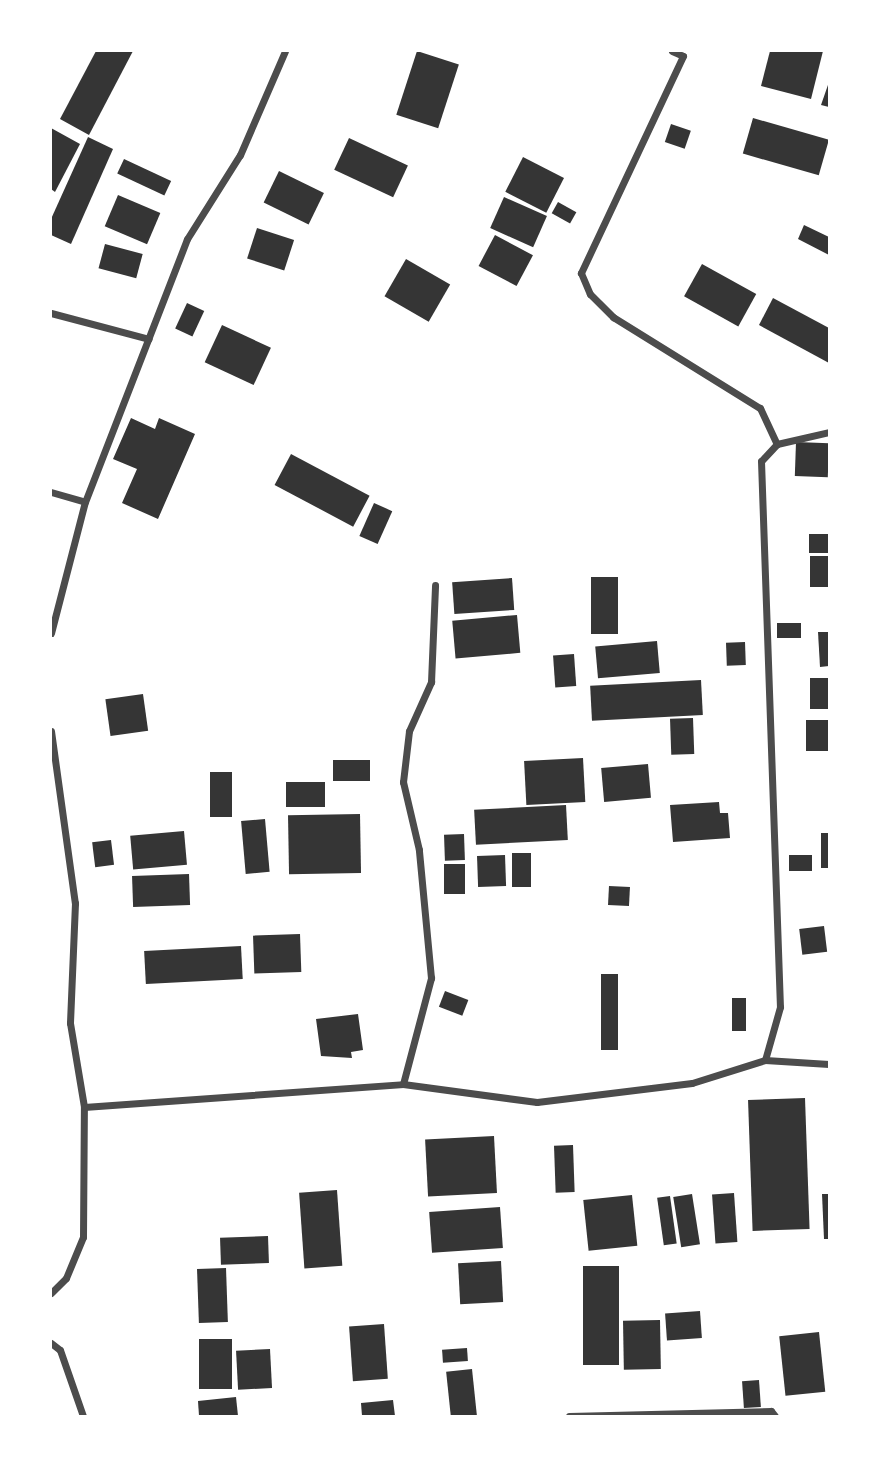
<!DOCTYPE html>
<style>
body{margin:0}
#map{position:relative;width:880px;height:1467px;overflow:hidden;background:#fff;font-family:"PT Sans",sans-serif}
div>[style]{position:absolute}
.building>*{inset:0;background:#353535;transform-origin:0 0}
.minor>*{height:7px;margin:-3.5px;padding:0 3.5px;transform-origin:3.5px;border-radius:3.5px;background:#4c4c4c}
span{translate:-50% -50%;white-space:nowrap;text-align:center;line-height:1.15;-webkit-text-stroke:5px #fff;paint-order:stroke}
.frame{position:absolute;inset:0;border:52px solid #fff;pointer-events:none}
</style>
<div id="map">
<div class="building">
<i style="clip-path:polygon(96px 51px,133px 51px,89px 135px,60px 119px)"></i>
<i style="left:417px;top:51px;width:44px;height:67px;rotate:18deg"></i>
<i style="clip-path:polygon(770px 51px,823px 51px,811px 99px,761px 86px)"></i>
<i style="clip-path:polygon(829px 82px,829px 107px,821px 105px)"></i>
<i style="left:753px;top:118px;width:79px;height:37px;rotate:16deg"></i>
<i style="left:671px;top:124px;width:21px;height:19px;rotate:19deg"></i>
<i style="clip-path:polygon(51px 128px,80px 144px,55px 192px,51px 189px)"></i>
<i style="clip-path:polygon(88px 137px,113px 149px,71px 244px,51px 235px,51px 219px)"></i>
<i style="left:349px;top:138px;width:65px;height:35px;rotate:25deg"></i>
<i style="left:523px;top:157px;width:46px;height:39px;rotate:27deg"></i>
<i style="left:124px;top:159px;width:52px;height:16px;rotate:25deg"></i>
<i style="left:279px;top:171px;width:50px;height:35px;rotate:26deg"></i>
<i style="left:118px;top:195px;width:46px;height:34px;rotate:23deg"></i>
<i style="left:504px;top:197px;width:47px;height:34px;rotate:24deg"></i>
<i style="left:558px;top:202px;width:21px;height:13px;rotate:29deg"></i>
<i style="clip-path:polygon(804px 225px,829px 237px,829px 255px,798px 239px)"></i>
<i style="left:257px;top:228px;width:39px;height:32px;rotate:18deg"></i>
<i style="left:495px;top:235px;width:43px;height:35px;rotate:28deg"></i>
<i style="left:105px;top:244px;width:39px;height:25px;rotate:15deg"></i>
<i style="left:406px;top:259px;width:51px;height:43px;rotate:30deg"></i>
<i style="left:702px;top:264px;width:62px;height:37px;rotate:29deg"></i>
<i style="clip-path:polygon(773px 298px,829px 328px,829px 363px,759px 325px)"></i>
<i style="left:187px;top:303px;width:19px;height:28px;rotate:25deg"></i>
<i style="left:222px;top:325px;width:54px;height:41px;rotate:25deg"></i>
<i style="clip-path:polygon(131px 418px,155px 429px,159px 418px,195px 434px,158px 519px,122px 503px,137px 469px,113px 459px)"></i>
<i style="left:796px;top:442px;width:33px;height:34px;rotate:2deg"></i>
<i style="left:291px;top:454px;width:89px;height:35px;rotate:28deg"></i>
<i style="left:374px;top:503px;width:20px;height:36px;rotate:24deg"></i>
<i style="left:809px;top:534px;width:20px;height:19px"></i>
<i style="left:829px;top:556px;width:31px;height:19px;rotate:90deg"></i>
<i style="left:591px;top:577px;width:27px;height:57px"></i>
<i style="left:512px;top:578px;width:32px;height:60px;rotate:86deg"></i>
<i style="left:517px;top:615px;width:38px;height:65px;rotate:85deg"></i>
<i style="left:801px;top:623px;width:15px;height:24px;rotate:90deg"></i>
<i style="clip-path:polygon(818px 632px,829px 632px,829px 666px,820px 667px)"></i>
<i style="left:657px;top:641px;width:32px;height:62px;rotate:85deg"></i>
<i style="left:745px;top:642px;width:23px;height:19px;rotate:88deg"></i>
<i style="left:574px;top:654px;width:32px;height:21px;rotate:86deg"></i>
<i style="left:829px;top:678px;width:31px;height:19px;rotate:90deg"></i>
<i style="left:701px;top:680px;width:35px;height:111px;rotate:87deg"></i>
<i style="left:143px;top:694px;width:37px;height:38px;rotate:82deg"></i>
<i style="left:693px;top:718px;width:36px;height:23px;rotate:88deg"></i>
<i style="left:829px;top:720px;width:31px;height:23px;rotate:90deg"></i>
<i style="left:583px;top:758px;width:44px;height:59px;rotate:87deg"></i>
<i style="left:333px;top:760px;width:37px;height:21px"></i>
<i style="left:648px;top:764px;width:34px;height:47px;rotate:85deg"></i>
<i style="left:210px;top:772px;width:22px;height:45px"></i>
<i style="left:325px;top:782px;width:25px;height:39px;rotate:90deg"></i>
<i style="clip-path:polygon(719px 802px,720px 813px,728px 813px,730px 838px,673px 842px,670px 805px)"></i>
<i style="left:566px;top:805px;width:35px;height:92px;rotate:87deg"></i>
<i style="left:360px;top:814px;width:59px;height:72px;rotate:89deg"></i>
<i style="left:265px;top:819px;width:53px;height:24px;rotate:85deg"></i>
<i style="left:184px;top:831px;width:34px;height:54px;rotate:85deg"></i>
<i style="left:821px;top:833px;width:8px;height:35px"></i>
<i style="left:464px;top:834px;width:26px;height:20px;rotate:88deg"></i>
<i style="left:111px;top:840px;width:25px;height:19px;rotate:83deg"></i>
<i style="left:512px;top:853px;width:19px;height:34px"></i>
<i style="left:505px;top:855px;width:31px;height:28px;rotate:88deg"></i>
<i style="left:789px;top:855px;width:23px;height:16px"></i>
<i style="left:444px;top:864px;width:21px;height:30px"></i>
<i style="left:189px;top:874px;width:31px;height:57px;rotate:88deg"></i>
<i style="left:609px;top:886px;width:21px;height:19px;rotate:3deg"></i>
<i style="left:824px;top:926px;width:26px;height:25px;rotate:83deg"></i>
<i style="left:300px;top:934px;width:38px;height:47px;rotate:88deg"></i>
<i style="left:241px;top:946px;width:33px;height:97px;rotate:87deg"></i>
<i style="left:601px;top:974px;width:17px;height:76px"></i>
<i style="left:445px;top:991px;width:25px;height:17px;rotate:21deg"></i>
<i style="left:732px;top:998px;width:14px;height:33px"></i>
<i style="clip-path:polygon(358px 1014px,363px 1050px,351px 1052px,352px 1058px,321px 1056px,316px 1019px)"></i>
<i style="left:805px;top:1098px;width:131px;height:57px;rotate:88deg"></i>
<i style="left:494px;top:1136px;width:57px;height:69px;rotate:87deg"></i>
<i style="left:573px;top:1145px;width:47px;height:19px;rotate:88deg"></i>
<i style="left:337px;top:1190px;width:76px;height:38px;rotate:86deg"></i>
<i style="left:734px;top:1193px;width:49px;height:22px;rotate:86deg"></i>
<i style="left:692px;top:1194px;width:51px;height:19px;rotate:81deg"></i>
<i style="clip-path:polygon(822px 1194px,829px 1194px,829px 1239px,824px 1239px)"></i>
<i style="left:632px;top:1195px;width:51px;height:49px;rotate:84deg"></i>
<i style="left:670px;top:1196px;width:48px;height:13px;rotate:82deg"></i>
<i style="left:500px;top:1207px;width:41px;height:71px;rotate:86deg"></i>
<i style="left:268px;top:1236px;width:27px;height:48px;rotate:88deg"></i>
<i style="left:501px;top:1261px;width:41px;height:43px;rotate:87deg"></i>
<i style="left:583px;top:1266px;width:36px;height:99px"></i>
<i style="left:226px;top:1268px;width:54px;height:29px;rotate:88deg"></i>
<i style="left:700px;top:1311px;width:27px;height:35px;rotate:86deg"></i>
<i style="left:660px;top:1320px;width:49px;height:37px;rotate:89deg"></i>
<i style="left:384px;top:1324px;width:55px;height:35px;rotate:86deg"></i>
<i style="left:819px;top:1332px;width:60px;height:40px;rotate:84deg"></i>
<i style="left:199px;top:1339px;width:33px;height:50px"></i>
<i style="left:467px;top:1348px;width:13px;height:25px;rotate:86deg"></i>
<i style="left:270px;top:1349px;width:39px;height:34px;rotate:87deg"></i>
<i style="left:472px;top:1369px;width:47px;height:26px;rotate:84deg"></i>
<i style="left:759px;top:1380px;width:27px;height:17px;rotate:86deg"></i>
<i style="clip-path:polygon(236px 1397px,238px 1416px,199px 1416px,198px 1401px)"></i>
<i style="clip-path:polygon(393px 1400px,395px 1416px,362px 1416px,361px 1403px)"></i>
</div>
<div class="minor">
<i style="left:672px;top:51px;width:12px;rotate:24deg"></i>
<i style="left:683px;top:56px;width:240px;rotate:115.2deg"></i>
<i style="left:581px;top:273px;width:23px;rotate:67deg"></i>
<i style="left:590px;top:294px;width:33px;rotate:45deg"></i>
<i style="left:613px;top:317px;width:173px;rotate:31.8deg"></i>
<i style="left:760px;top:408px;width:40px;rotate:65deg"></i>
<i style="left:777px;top:444px;width:23px;rotate:133deg"></i>
<i style="left:761px;top:461px;width:546px;rotate:88.01deg"></i>
<i style="left:780px;top:1007px;width:55px;rotate:105.8deg"></i>
<i style="left:51px;top:313px;width:101px;rotate:14.9deg"></i>
<i style="left:777px;top:444px;width:53px;rotate:-13deg"></i>
<i style="left:51px;top:492px;width:35px;rotate:16deg"></i>
<i style="left:51px;top:633px;width:135px;rotate:-75.5deg"></i>
<i style="left:85px;top:502px;width:282px;rotate:-68.8deg"></i>
<i style="left:187px;top:239px;width:99px;rotate:-57.8deg"></i>
<i style="left:240px;top:155px;width:113px;rotate:-66.6deg"></i>
<i style="left:51px;top:731px;width:174px;rotate:82.1deg"></i>
<i style="left:75px;top:903px;width:120px;rotate:92.4deg"></i>
<i style="left:70px;top:1023px;width:85px;rotate:80.5deg"></i>
<i style="left:403px;top:1084px;width:110px;rotate:-75.2deg"></i>
<i style="left:431px;top:978px;width:129px;rotate:-95.4deg"></i>
<i style="left:419px;top:850px;width:70px;rotate:-103.2deg"></i>
<i style="left:403px;top:782px;width:51px;rotate:-83.3deg"></i>
<i style="left:409px;top:731px;width:54px;rotate:-65.8deg"></i>
<i style="left:431px;top:682px;width:97px;rotate:-87.6deg"></i>
<i style="left:51px;top:1293px;width:21px;rotate:-45deg"></i>
<i style="left:66px;top:1278px;width:44px;rotate:-67.5deg"></i>
<i style="left:83px;top:1237px;width:130px;rotate:-89.6deg"></i>
<i style="left:84px;top:1107px;width:320px;rotate:-4.1deg"></i>
<i style="left:403px;top:1084px;width:135px;rotate:7.7deg"></i>
<i style="left:537px;top:1102px;width:156px;rotate:-7deg"></i>
<i style="left:692px;top:1083px;width:77px;rotate:-17.5deg"></i>
<i style="left:765px;top:1060px;width:64px;rotate:3.6deg"></i>
<i style="left:51px;top:1343px;width:11px;rotate:38deg"></i>
<i style="left:60px;top:1350px;width:70px;rotate:70.8deg"></i>
<i style="left:569px;top:1416px;width:202px;rotate:-1.4deg"></i>
<i style="left:771px;top:1411px;width:6px;rotate:51deg"></i>
</div>
<div class="frame"></div>
</div>
